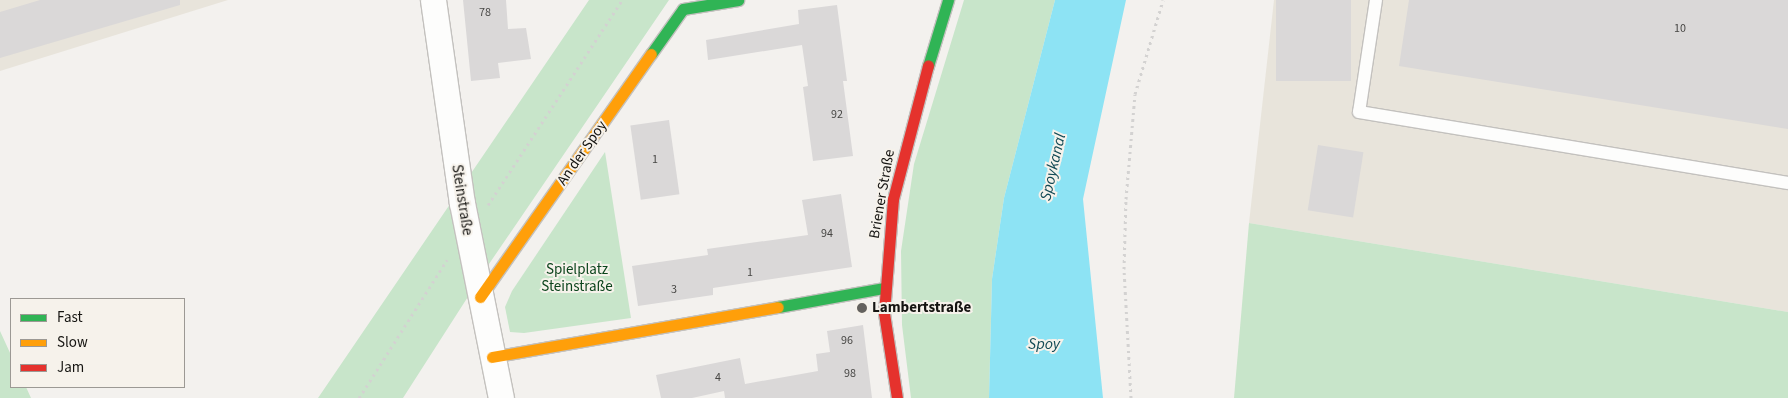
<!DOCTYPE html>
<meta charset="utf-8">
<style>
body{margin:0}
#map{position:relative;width:1788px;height:398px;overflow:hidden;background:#f3f1ee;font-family:"Source Sans 3",sans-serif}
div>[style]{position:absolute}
.built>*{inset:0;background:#e8e4db}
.green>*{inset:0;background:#c8e5ca}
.water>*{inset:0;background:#8de3f4}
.building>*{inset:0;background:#dad8d8;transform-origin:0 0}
.path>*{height:3px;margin-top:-1.5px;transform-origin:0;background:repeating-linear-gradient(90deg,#d3d2d1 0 2.5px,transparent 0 6.5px)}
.roads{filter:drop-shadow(1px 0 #c3c1be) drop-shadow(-1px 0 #c3c1be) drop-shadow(0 1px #c3c1be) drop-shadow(0 -1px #c3c1be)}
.lane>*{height:12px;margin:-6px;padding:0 6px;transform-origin:6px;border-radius:6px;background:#fdfdfc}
.street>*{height:25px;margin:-12.5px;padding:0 12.5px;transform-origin:12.5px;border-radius:12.5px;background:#fdfdfc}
.fast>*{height:11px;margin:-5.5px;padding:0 5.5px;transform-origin:5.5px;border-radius:5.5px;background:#30b455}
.slow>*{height:11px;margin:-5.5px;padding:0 5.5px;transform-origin:5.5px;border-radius:5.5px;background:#ff9f0a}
.jam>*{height:11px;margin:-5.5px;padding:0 5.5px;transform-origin:5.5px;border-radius:5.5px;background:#e5322d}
.dots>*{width:14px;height:14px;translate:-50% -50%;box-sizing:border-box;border:2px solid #f6f2eb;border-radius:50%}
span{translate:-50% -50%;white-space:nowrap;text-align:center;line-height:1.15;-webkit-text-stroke:4px #f6f2eb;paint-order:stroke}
.number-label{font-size:12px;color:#484745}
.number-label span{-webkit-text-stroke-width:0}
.street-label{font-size:15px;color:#151411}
.park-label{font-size:15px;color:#0b441c}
.poi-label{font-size:15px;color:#151411;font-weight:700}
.left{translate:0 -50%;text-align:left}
.water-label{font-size:16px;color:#144b56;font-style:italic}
.legend{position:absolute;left:10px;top:298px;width:175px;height:90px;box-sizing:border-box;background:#f6f2eb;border:1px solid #9c9994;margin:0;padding:6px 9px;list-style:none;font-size:15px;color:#151411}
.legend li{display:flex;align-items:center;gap:10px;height:25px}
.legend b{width:25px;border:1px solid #9c9994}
</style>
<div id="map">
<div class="built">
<i style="clip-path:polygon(0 0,228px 0,0 71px)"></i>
<i style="clip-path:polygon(1274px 0,1788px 0,1788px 312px,1249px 223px)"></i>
</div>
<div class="green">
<i style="clip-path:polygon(589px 0,669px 0,489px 264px,403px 398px,318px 398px)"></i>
<i style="clip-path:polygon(964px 0,1055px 0,1004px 198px,992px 279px,989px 398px,911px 398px,902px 325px,901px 251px,914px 164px)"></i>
<i style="clip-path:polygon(605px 152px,631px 318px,524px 333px,510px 332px,505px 307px,512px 291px)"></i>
<i style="clip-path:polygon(1249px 223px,1788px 312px,1788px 398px,1234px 398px)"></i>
<i style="clip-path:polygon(0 331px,11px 355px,11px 387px,26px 387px,31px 398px,0 398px)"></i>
</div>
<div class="water">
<i style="clip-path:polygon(1055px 0,1126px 0,1083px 199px,1103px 398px,989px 398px,992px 279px,1004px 198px)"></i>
</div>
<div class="building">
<i style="clip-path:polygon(40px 0,180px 0,180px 5px,0 58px,0 12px)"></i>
<i style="clip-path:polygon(463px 0,506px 0,508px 29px,526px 28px,531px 59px,498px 63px,500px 78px,471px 81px)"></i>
<i style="left:1276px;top:0;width:75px;height:81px"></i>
<i style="clip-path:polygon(1409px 0,1788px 0,1788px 129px,1399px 66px)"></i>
<i style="clip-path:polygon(837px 5px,847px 81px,843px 81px,853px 156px,813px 161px,803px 87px,808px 86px,802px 45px,708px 60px,706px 40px,799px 24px,798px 10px)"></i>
<i style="left:669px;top:120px;width:75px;height:39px;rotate:82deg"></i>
<i style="left:1318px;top:145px;width:46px;height:66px;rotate:9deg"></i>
<i style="clip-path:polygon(841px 194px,852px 267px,713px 288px,713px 295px,638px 306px,632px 266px,708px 255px,707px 249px,808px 235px,802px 200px)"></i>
<i style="clip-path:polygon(863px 325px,872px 398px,725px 398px,724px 391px,692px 398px,661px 398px,656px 375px,740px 358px,745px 384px,818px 371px,816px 354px,830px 352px,827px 331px)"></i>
</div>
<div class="path">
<i style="left:488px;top:205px;width:245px;rotate:-56.8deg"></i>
<i style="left:359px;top:398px;width:164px;rotate:-57.5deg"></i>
<i style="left:1131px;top:398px;width:129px;rotate:-93.1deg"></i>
<i style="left:1124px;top:269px;width:70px;rotate:-88.4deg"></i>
<i style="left:1126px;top:199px;width:105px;rotate:-85.1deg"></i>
<i style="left:1135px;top:94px;width:98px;rotate:-73.4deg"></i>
</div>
<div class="roads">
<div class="lane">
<i style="left:1376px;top:0;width:113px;rotate:98.6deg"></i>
<i style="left:1359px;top:112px;width:435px;rotate:9.4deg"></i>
</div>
<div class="street">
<i style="left:433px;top:0;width:205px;rotate:81.9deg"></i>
<i style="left:462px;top:203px;width:199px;rotate:78.7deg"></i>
</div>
<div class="fast">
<i style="left:651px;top:54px;width:55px;rotate:-54.6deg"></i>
<i style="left:683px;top:9px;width:56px;rotate:-9.3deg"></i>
<i style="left:928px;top:66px;width:69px;rotate:-73.1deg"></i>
<i style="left:778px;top:307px;width:108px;rotate:-10.2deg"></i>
</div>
<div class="slow">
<i style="left:480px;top:297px;width:297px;rotate:-54.9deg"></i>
<i style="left:492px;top:357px;width:290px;rotate:-9.9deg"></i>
</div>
<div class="jam">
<i style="left:897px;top:398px;width:86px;rotate:-98.7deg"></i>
<i style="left:884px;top:313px;width:114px;rotate:-85.5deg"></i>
<i style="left:893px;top:199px;width:138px;rotate:-75.3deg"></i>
</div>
</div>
<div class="dots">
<i style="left:862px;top:308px;background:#63615e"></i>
</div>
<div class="number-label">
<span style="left:485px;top:13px">78</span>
<span style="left:1680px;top:29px">10</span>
<span style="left:837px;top:115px">92</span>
<span style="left:655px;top:160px">1</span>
<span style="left:827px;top:234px">94</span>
<span style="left:750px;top:273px">1</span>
<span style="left:674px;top:290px">3</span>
<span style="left:847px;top:341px">96</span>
<span style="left:850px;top:374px">98</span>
<span style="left:718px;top:378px">4</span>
</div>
<div class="street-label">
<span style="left:582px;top:153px;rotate:-55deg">An der Spoy</span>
<span style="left:882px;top:194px;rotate:-80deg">Briener Straße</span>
<span style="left:462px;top:200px;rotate:81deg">Steinstraße</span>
</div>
<div class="park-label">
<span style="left:577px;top:278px">Spielplatz<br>Steinstraße</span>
</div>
<div class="poi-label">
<span class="left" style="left:872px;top:308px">Lambertstraße</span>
</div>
<div class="water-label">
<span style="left:1053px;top:167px;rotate:-77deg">Spoykanal</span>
<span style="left:1044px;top:344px">Spoy</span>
</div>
<ul class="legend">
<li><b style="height:6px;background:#30b455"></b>Fast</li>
<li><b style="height:6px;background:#ff9f0a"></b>Slow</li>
<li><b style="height:6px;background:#e5322d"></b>Jam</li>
</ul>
</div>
